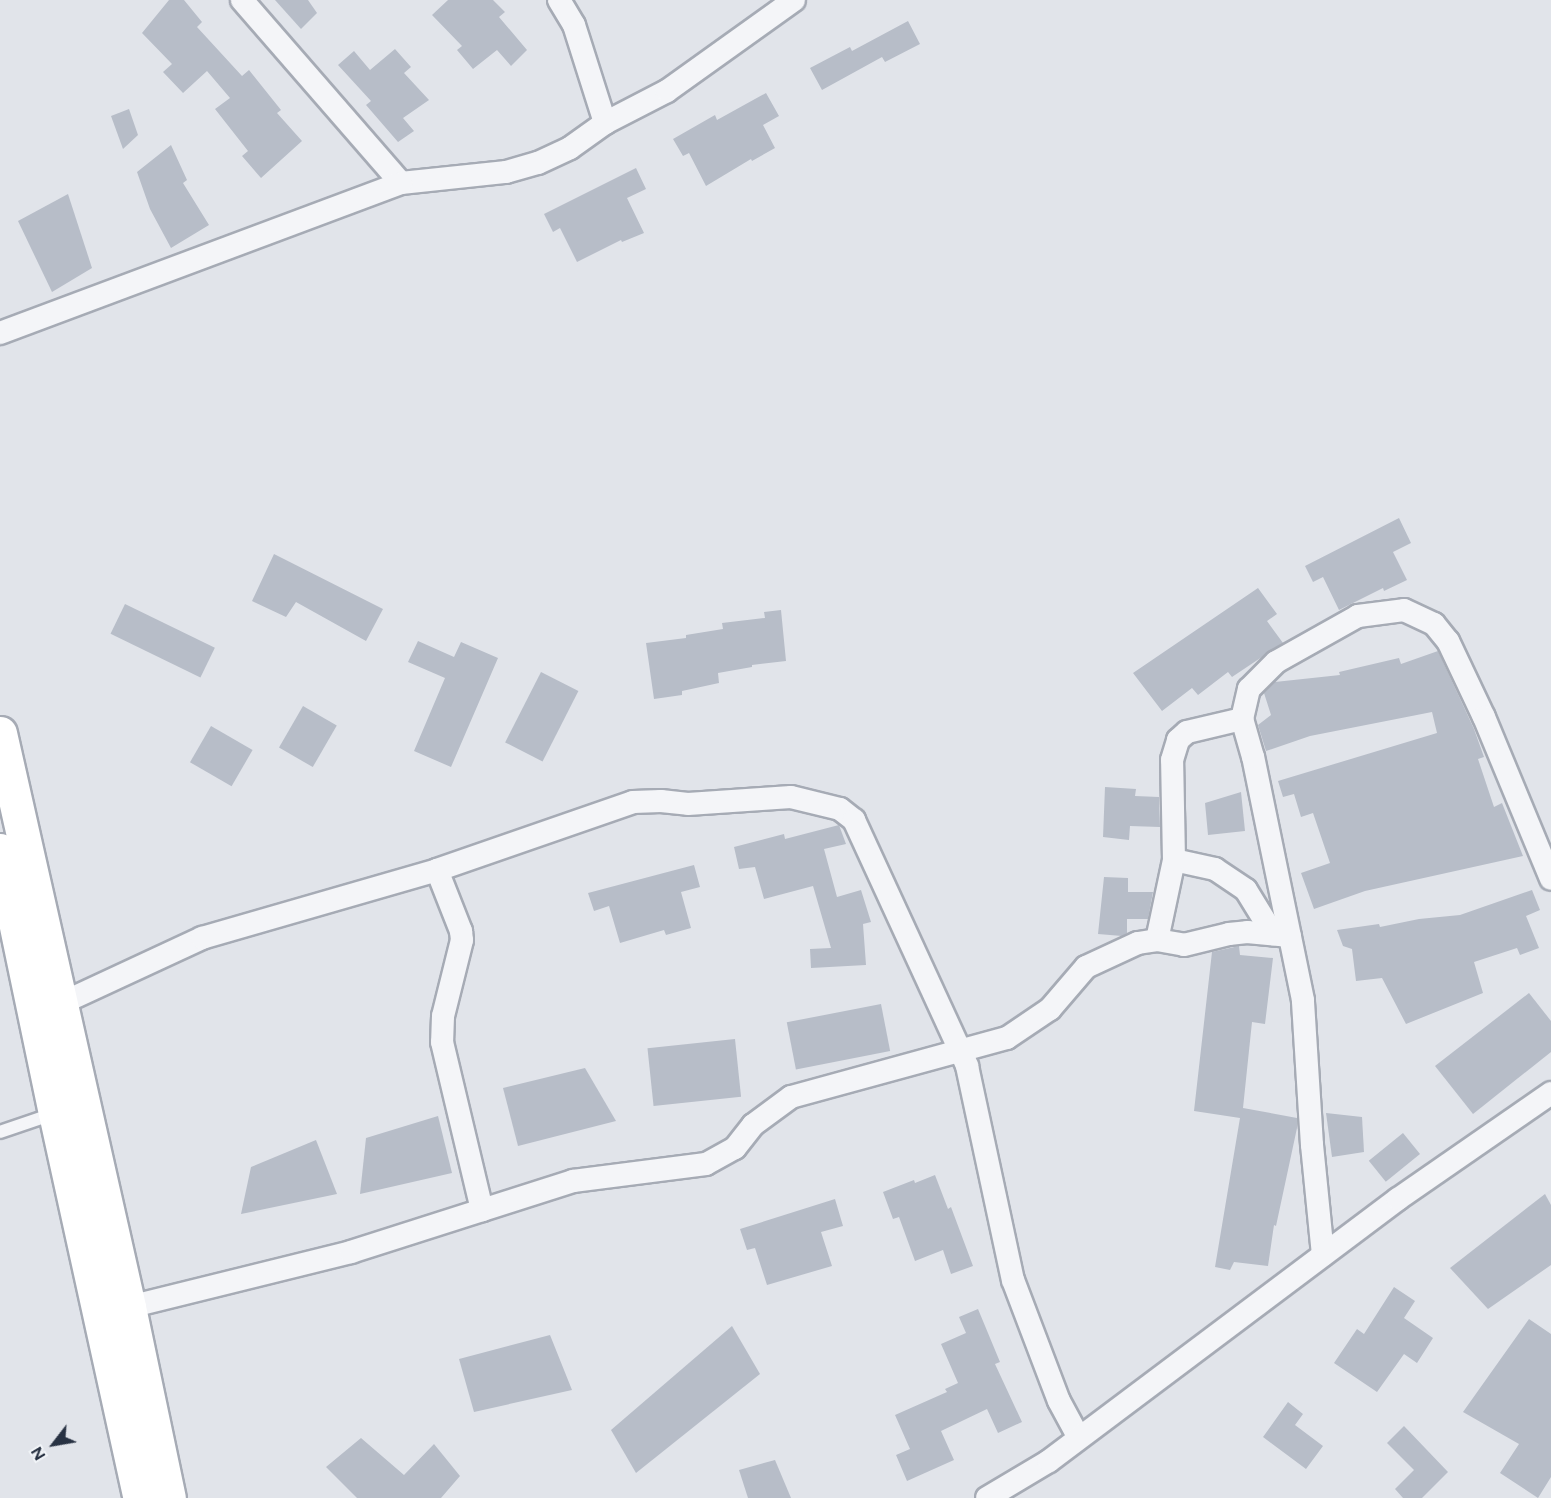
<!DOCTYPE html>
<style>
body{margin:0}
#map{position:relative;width:1551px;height:1498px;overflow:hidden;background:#e1e4ea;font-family:Figtree,sans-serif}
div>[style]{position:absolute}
.building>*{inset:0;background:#b7bdc8;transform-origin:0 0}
.roads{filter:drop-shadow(2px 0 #a6abb5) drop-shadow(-2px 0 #a6abb5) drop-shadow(0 2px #a6abb5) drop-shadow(0 -2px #a6abb5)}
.lane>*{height:12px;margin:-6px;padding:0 6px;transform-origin:6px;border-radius:6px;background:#f4f5f8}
.street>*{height:22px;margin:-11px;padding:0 11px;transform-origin:11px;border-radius:11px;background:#f4f5f8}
.secondary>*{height:33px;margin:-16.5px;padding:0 16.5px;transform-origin:16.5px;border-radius:16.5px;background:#fff}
span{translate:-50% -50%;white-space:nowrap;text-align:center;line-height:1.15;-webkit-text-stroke:5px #f0f3f7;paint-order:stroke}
.north{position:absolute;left:24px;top:1414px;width:60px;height:60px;-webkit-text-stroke:4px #f0f3f7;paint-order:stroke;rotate:239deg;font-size:16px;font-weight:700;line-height:24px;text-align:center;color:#283243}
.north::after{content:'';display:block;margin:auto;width:21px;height:27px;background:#283243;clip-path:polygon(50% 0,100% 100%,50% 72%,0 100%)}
</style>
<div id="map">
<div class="building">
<i style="clip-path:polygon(169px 0,184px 0,202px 22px,197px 27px,242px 76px,249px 70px,281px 110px,277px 113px,302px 141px,261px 178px,242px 156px,248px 151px,215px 109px,230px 98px,207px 71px,183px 93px,163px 72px,172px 64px,142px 33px)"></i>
<i style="clip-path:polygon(275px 0,308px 0,317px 13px,301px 29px)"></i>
<i style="clip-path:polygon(448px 0,493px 0,505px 12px,499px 17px,527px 50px,511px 66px,497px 50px,473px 69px,457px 50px,462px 46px,432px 15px)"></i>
<i style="clip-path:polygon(908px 21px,920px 44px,885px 62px,882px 57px,822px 90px,810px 68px,850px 47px,852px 51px)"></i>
<i style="clip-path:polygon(395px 49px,411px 67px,404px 73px,429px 100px,403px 118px,414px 131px,398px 142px,366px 105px,371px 101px,338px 65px,354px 51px,370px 70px)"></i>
<i style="clip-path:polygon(766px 93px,779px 116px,763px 125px,775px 148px,752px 161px,751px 159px,706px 186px,689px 153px,683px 156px,673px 139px,715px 115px,717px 120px)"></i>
<i style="clip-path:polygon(129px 109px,138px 135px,123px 149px,111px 116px)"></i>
<i style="clip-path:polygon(171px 145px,187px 180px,183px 183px,209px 225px,171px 248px,150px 209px,137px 172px)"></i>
<i style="clip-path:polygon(636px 168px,646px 189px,627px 198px,644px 233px,622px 242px,621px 240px,577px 262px,560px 228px,553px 232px,544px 214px)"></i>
<i style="clip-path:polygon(68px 194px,92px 268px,52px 292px,18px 221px)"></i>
<i style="clip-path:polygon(1399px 518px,1411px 543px,1393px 552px,1407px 580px,1384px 591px,1383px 588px,1339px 610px,1323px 577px,1313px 582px,1305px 566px)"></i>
<i style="clip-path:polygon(274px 554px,383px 609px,366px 641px,296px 602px,286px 617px,252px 601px)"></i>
<i style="clip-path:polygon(1258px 588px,1277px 614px,1267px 621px,1283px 643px,1232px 677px,1228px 672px,1198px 695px,1192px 688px,1162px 711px,1133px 673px)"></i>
<i style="left:125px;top:604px;width:100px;height:33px;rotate:26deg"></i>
<i style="clip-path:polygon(781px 610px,786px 661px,752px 665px,752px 667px,718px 673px,719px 683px,682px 691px,682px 695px,654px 699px,646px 643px,686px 638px,686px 635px,723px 629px,722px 623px,765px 618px,764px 612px)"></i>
<i style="clip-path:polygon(418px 641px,454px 657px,461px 642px,498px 658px,451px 767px,414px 751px,445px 678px,408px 662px)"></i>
<i style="clip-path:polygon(1438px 651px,1474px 729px,1484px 757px,1478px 759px,1494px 807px,1502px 803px,1523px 856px,1365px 891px,1314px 909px,1301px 873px,1330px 863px,1313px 813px,1301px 817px,1294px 794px,1283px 797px,1278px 781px,1437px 733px,1432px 712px,1310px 736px,1266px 751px,1258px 725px,1271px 715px,1264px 693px,1275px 682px,1340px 675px,1339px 672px,1399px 658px,1401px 664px)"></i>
<i style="left:541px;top:672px;width:42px;height:79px;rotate:27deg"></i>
<i style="left:303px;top:706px;width:39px;height:48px;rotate:30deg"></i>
<i style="left:211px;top:726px;width:48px;height:42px;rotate:30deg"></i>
<i style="clip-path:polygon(1105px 787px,1136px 789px,1135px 796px,1159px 797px,1160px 827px,1130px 826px,1129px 840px,1103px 837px)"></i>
<i style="clip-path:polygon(1241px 792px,1245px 831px,1208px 835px,1205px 803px)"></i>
<i style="clip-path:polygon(839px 825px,846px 844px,824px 849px,837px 897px,861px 890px,871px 922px,863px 924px,866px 965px,811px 968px,810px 949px,831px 948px,813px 886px,764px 899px,755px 867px,739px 869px,734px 847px,784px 834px,785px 839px)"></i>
<i style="clip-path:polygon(694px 865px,700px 887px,681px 892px,691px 928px,666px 935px,664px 930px,620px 943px,609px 906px,594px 911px,588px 893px)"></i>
<i style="clip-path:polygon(1104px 877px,1128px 878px,1128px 892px,1153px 892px,1148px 919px,1127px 919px,1127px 933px,1122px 936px,1098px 934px)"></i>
<i style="clip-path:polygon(1532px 890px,1540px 910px,1526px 916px,1539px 948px,1520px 955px,1517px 948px,1474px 962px,1483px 993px,1406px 1024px,1382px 978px,1356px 981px,1352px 949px,1343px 946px,1337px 930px,1379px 924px,1380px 927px,1419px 919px,1460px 915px)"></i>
<i style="clip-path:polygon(1239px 946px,1240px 955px,1273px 958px,1265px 1024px,1252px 1022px,1243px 1108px,1297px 1118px,1297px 1128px,1276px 1226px,1274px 1225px,1268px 1266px,1234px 1262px,1230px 1270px,1215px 1267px,1240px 1118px,1194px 1111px,1212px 952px)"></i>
<i style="clip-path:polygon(1529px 993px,1551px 1021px,1551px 1052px,1473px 1114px,1435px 1066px)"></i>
<i style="left:881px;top:1004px;width:48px;height:96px;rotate:79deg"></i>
<i style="left:735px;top:1039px;width:58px;height:88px;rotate:84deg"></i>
<i style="clip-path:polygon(585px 1068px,616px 1121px,518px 1146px,503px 1088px)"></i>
<i style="clip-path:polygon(1326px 1113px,1362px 1117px,1364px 1152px,1332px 1157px)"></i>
<i style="clip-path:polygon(438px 1116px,452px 1173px,360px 1194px,366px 1138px)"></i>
<i style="left:1403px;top:1133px;width:27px;height:44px;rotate:51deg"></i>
<i style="clip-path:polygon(316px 1140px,337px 1194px,241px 1214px,251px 1167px)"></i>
<i style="clip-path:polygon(935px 1175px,948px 1209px,951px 1207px,973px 1266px,951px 1274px,943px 1250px,915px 1261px,899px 1217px,893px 1219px,883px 1192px,914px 1180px,915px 1183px)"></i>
<i style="clip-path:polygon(1545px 1194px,1551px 1205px,1551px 1265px,1488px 1309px,1450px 1268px)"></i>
<i style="clip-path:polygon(835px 1199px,843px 1226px,821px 1232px,832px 1266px,767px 1285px,755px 1248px,747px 1250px,740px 1229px)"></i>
<i style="clip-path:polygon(1394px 1287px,1415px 1301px,1404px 1318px,1433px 1338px,1417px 1363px,1404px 1354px,1377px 1392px,1334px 1363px,1357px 1329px,1364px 1334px)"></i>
<i style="clip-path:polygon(978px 1309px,1000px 1362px,995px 1364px,1022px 1422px,998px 1433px,987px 1409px,941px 1431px,954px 1460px,907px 1481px,896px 1455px,910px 1449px,895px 1415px,947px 1392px,945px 1389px,958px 1383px,941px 1344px,966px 1333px,959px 1317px)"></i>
<i style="clip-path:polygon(1529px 1319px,1551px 1334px,1551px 1477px,1538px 1498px,1500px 1473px,1519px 1444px,1463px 1412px)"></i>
<i style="clip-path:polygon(732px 1326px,760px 1374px,636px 1473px,611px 1430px)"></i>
<i style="clip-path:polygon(550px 1335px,572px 1390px,474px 1412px,459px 1359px)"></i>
<i style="clip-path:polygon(1288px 1402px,1303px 1414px,1295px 1425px,1323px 1446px,1306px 1469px,1263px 1437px)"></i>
<i style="clip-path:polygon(1404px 1426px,1448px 1472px,1422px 1498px,1403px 1498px,1395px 1489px,1414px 1470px,1387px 1443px)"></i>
<i style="clip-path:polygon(361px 1438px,404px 1475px,434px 1444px,460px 1476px,441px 1498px,357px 1498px,326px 1467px)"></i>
<i style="clip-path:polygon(775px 1460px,791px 1498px,748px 1498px,739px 1470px)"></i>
</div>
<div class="roads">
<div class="lane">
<i style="left:0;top:1132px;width:56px;rotate:-18.8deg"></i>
</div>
<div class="street">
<i style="left:242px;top:0;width:242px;rotate:49deg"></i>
<i style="left:401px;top:183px;width:106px;rotate:-6deg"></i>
<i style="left:506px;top:172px;width:33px;rotate:-16deg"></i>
<i style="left:538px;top:163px;width:35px;rotate:-25deg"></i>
<i style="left:570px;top:148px;width:43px;rotate:-35.5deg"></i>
<i style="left:605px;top:123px;width:70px;rotate:-27.3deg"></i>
<i style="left:667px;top:91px;width:156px;rotate:-35.6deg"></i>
<i style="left:559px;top:0;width:29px;rotate:59deg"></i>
<i style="left:574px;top:25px;width:103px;rotate:72.4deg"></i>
<i style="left:0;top:333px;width:428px;rotate:-20.5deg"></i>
<i style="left:1174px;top:860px;width:42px;rotate:12.4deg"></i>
<i style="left:1215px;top:869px;width:37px;rotate:34deg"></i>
<i style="left:1246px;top:890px;width:52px;rotate:58.5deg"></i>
<i style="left:437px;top:870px;width:66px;rotate:68.5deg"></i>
<i style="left:461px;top:931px;width:9px;rotate:84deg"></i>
<i style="left:462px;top:940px;width:78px;rotate:104deg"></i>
<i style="left:443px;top:1016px;width:26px;rotate:92deg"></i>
<i style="left:442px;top:1042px;width:173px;rotate:76.6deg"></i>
<i style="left:1157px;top:940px;width:82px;rotate:-78deg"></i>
<i style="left:1174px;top:860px;width:100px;rotate:-91.1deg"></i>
<i style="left:1172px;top:760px;width:21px;rotate:-73deg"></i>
<i style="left:1178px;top:740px;width:12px;rotate:-42deg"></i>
<i style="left:1187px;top:732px;width:57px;rotate:-13.3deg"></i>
<i style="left:60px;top:1004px;width:157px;rotate:-24.9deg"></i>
<i style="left:202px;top:938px;width:245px;rotate:-16.1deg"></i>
<i style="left:437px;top:870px;width:207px;rotate:-19.1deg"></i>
<i style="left:633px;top:802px;width:28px;rotate:-2deg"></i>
<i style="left:661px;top:801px;width:27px;rotate:6deg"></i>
<i style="left:688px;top:804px;width:103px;rotate:-3.9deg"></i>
<i style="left:791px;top:797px;width:50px;rotate:13.8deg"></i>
<i style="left:840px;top:809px;width:18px;rotate:38deg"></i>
<i style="left:854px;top:820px;width:271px;rotate:65.3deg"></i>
<i style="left:967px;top:1066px;width:219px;rotate:77.9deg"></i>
<i style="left:1013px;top:1280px;width:129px;rotate:69.2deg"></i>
<i style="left:1059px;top:1401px;width:42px;rotate:61.6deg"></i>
<i style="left:1323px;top:1255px;width:111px;rotate:-95.7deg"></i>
<i style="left:1312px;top:1145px;width:145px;rotate:-93.6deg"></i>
<i style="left:1303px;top:1000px;width:248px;rotate:-101.6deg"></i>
<i style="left:1253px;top:757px;width:40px;rotate:-106deg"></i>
<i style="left:1242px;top:719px;width:31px;rotate:-77deg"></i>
<i style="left:1249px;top:689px;width:38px;rotate:-45deg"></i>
<i style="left:1276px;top:662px;width:94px;rotate:-29.3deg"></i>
<i style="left:1358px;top:616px;width:46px;rotate:-7.4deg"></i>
<i style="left:1404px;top:610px;width:33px;rotate:25deg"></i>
<i style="left:1434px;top:624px;width:22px;rotate:51deg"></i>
<i style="left:1448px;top:641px;width:84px;rotate:64.7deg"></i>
<i style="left:1484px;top:717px;width:175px;rotate:67.5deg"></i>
<i style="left:129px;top:1307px;width:229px;rotate:-13.9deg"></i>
<i style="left:351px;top:1252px;width:233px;rotate:-17.7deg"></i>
<i style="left:573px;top:1181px;width:134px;rotate:-7.3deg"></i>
<i style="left:706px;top:1164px;width:33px;rotate:-29deg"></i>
<i style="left:735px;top:1148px;width:29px;rotate:-52deg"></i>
<i style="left:753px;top:1125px;width:47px;rotate:-36.4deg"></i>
<i style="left:791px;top:1097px;width:224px;rotate:-15.3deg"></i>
<i style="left:1007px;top:1038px;width:52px;rotate:-34deg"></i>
<i style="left:1050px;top:1009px;width:55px;rotate:-49.4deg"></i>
<i style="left:1086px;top:967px;width:57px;rotate:-24.8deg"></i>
<i style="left:1138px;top:943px;width:19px;rotate:-9deg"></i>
<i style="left:1157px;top:940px;width:27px;rotate:10deg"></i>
<i style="left:1184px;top:945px;width:46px;rotate:-13.7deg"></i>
<i style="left:1229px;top:934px;width:18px;rotate:-6deg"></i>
<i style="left:1247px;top:932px;width:43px;rotate:5.3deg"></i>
<i style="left:987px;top:1498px;width:72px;rotate:-30.8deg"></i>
<i style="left:1049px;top:1461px;width:436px;rotate:-36.9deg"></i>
<i style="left:1398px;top:1199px;width:186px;rotate:-34.7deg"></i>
</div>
<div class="secondary">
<i style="left:0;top:733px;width:588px;rotate:77.33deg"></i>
<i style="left:129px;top:1307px;width:195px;rotate:78.2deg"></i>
<i style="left:0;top:850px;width:269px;rotate:78.2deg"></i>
<i style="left:55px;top:1113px;width:394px;rotate:77.6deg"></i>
</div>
</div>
<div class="north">N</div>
</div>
